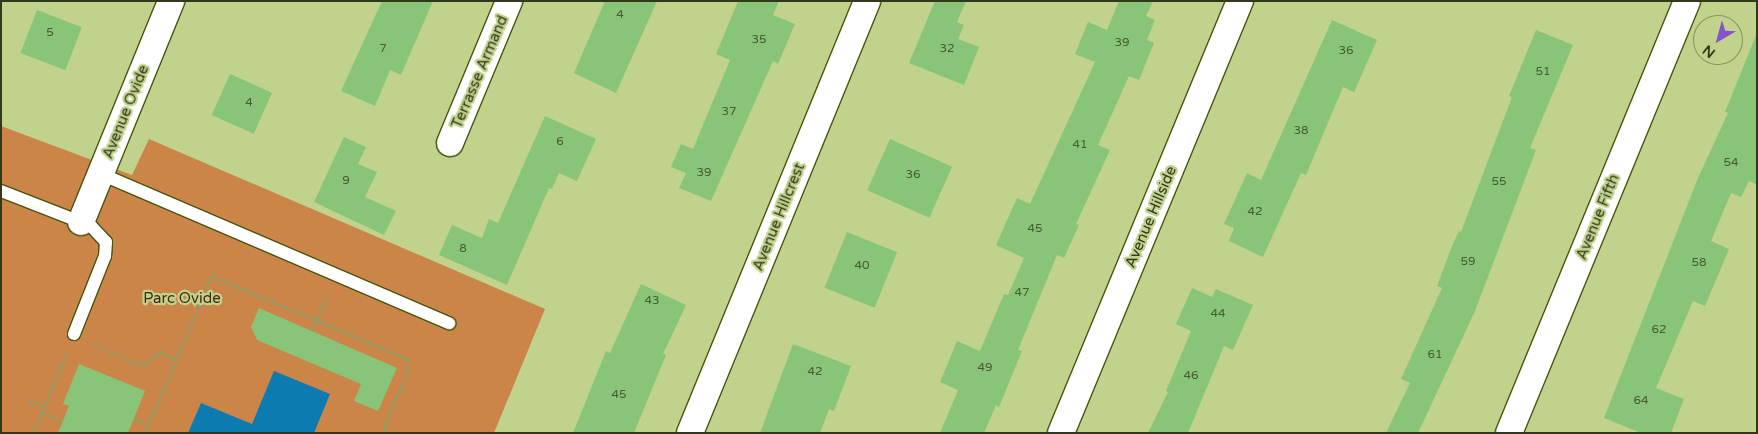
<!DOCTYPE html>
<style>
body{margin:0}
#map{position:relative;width:1758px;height:434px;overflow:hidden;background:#c1d28d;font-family:"Varela Round",sans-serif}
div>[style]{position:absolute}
.green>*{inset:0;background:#cc8548}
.water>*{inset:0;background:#0b7bb2}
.building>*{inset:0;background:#88c578;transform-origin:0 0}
.path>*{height:3px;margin-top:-1.5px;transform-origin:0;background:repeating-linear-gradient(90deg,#909d66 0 4px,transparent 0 6.5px)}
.roads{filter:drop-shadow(1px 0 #48540c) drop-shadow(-1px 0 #48540c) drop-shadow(0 1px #48540c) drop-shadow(0 -1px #48540c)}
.service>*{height:12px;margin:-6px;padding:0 6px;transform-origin:6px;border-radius:6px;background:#fff}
.minor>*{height:26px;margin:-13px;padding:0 13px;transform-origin:13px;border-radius:13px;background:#fff}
span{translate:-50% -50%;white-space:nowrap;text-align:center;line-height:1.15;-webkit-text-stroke:4.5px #c1d28d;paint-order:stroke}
.number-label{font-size:12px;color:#475b32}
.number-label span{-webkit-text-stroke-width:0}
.street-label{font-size:15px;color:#31381b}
.park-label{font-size:15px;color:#47280c}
.frame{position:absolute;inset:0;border:2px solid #31381b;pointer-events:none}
.north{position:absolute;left:1693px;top:15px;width:50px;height:50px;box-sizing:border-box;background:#c1d28d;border:1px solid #87945f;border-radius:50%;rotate:218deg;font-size:14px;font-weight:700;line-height:20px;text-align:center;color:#31381b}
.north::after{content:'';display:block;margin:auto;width:18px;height:22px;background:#8554cc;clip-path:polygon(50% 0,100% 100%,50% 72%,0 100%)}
</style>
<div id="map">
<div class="green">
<i style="clip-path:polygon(1px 126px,132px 175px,149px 139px,545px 309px,494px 433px,1px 433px)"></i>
</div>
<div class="water">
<i style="clip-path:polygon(274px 371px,330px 394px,314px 433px,188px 433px,201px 403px,252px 424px)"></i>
</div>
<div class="building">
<i style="clip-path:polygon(382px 1px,433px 1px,401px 75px,390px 70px,375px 106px,341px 91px)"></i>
<i style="clip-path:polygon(605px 1px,657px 1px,616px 93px,574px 73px)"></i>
<i style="clip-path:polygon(738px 1px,779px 1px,773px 15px,795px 24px,778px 64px,773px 61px,711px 201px,679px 188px,686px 173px,671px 167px,681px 144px,693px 149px,730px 60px,716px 54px)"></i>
<i style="clip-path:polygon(935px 1px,966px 1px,957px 22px,964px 25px,958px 39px,979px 47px,964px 85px,909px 63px)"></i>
<i style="clip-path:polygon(1119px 1px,1153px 1px,1146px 16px,1155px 20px,1147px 40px,1154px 43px,1139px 80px,1129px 76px,1098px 145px,1110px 150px,1076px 224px,1079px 225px,1064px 258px,1057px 255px,1018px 350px,1022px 351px,999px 407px,996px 405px,984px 433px,940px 433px,958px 390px,940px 382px,957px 341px,980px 351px,1004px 294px,1008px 295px,1024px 258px,996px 245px,1017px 198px,1030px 204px,1095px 62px,1075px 54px,1088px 22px,1107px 30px)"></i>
<i style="left:37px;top:10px;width:48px;height:46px;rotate:21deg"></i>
<i style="clip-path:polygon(1332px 20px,1377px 40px,1354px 92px,1343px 87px,1306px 175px,1301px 173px,1263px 257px,1229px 241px,1234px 228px,1224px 224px,1247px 173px,1261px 180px)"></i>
<i style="clip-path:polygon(1536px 30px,1573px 45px,1530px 148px,1536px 150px,1475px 311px,1418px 433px,1386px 433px,1410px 383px,1401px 379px,1442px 288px,1437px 286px,1452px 246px,1459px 231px,1461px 232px,1512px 97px,1509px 96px)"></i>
<i style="clip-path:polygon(1756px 35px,1757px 185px,1749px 181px,1741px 197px,1731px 193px,1711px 241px,1729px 249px,1705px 306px,1693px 301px,1656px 388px,1684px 399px,1671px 433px,1641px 433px,1604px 418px,1698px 178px,1728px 113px,1725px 112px)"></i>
<i style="left:230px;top:74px;width:46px;height:45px;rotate:24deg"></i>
<i style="clip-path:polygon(545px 116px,596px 139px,577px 181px,559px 173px,552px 189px,549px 188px,507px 285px,439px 255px,452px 225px,482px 238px,489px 219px,498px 223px)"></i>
<i style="clip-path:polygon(344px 137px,366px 147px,358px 164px,377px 172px,365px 197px,396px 211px,384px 235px,314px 202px)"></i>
<i style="left:890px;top:139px;width:68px;height:56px;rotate:24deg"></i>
<i style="left:847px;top:232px;width:54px;height:60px;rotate:22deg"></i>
<i style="clip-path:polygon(641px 284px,686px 305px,663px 354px,666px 355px,634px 433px,573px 433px,606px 351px,610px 353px)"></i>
<i style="clip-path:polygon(1192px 288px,1212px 297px,1216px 289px,1253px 305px,1233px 350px,1224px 346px,1188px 433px,1148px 433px,1168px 392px,1166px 391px,1191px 331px,1176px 324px)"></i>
<i style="clip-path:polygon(259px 308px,397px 368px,378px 411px,354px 401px,361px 384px,257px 340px,251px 327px)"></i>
<i style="clip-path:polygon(793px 344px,851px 366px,834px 411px,829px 409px,820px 433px,760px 433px)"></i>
<i style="clip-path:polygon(79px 364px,145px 391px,128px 433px,58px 433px,69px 406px,63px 404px)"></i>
</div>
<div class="path">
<i style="left:312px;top:331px;width:39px;rotate:-67deg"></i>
<i style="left:93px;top:343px;width:47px;rotate:25.5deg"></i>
<i style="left:135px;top:363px;width:11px;rotate:5deg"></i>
<i style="left:146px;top:364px;width:19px;rotate:-43deg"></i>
<i style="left:160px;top:351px;width:19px;rotate:32deg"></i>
<i style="left:29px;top:400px;width:17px;rotate:21deg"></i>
<i style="left:42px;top:413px;width:22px;rotate:21deg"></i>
<i style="left:134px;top:418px;width:17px;rotate:25deg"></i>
<i style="left:33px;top:433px;width:87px;rotate:-67deg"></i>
<i style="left:145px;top:433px;width:171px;rotate:-66.9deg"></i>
<i style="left:212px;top:276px;width:213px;rotate:23deg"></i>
<i style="left:408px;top:359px;width:13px;rotate:90deg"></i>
<i style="left:408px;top:372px;width:55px;rotate:113.7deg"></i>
<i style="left:386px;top:422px;width:11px;rotate:95deg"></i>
</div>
<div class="roads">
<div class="service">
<i style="left:101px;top:174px;width:379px;rotate:23.2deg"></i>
<i style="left:1px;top:191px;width:97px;rotate:21.3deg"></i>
<i style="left:91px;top:226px;width:22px;rotate:47deg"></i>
<i style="left:106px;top:242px;width:14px;rotate:94deg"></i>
<i style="left:105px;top:256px;width:84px;rotate:111.7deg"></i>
</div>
<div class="minor">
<i style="left:450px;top:143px;width:154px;rotate:-67.4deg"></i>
<i style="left:81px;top:222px;width:239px;rotate:-67.8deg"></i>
<i style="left:690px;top:433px;width:467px;rotate:-67.7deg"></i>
<i style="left:1061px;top:433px;width:468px;rotate:-67.5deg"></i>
<i style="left:1509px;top:433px;width:467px;rotate:-67.6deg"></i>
</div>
</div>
<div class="number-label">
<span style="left:620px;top:15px">4</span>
<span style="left:50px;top:33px">5</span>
<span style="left:759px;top:40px">35</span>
<span style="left:1122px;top:43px">39</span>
<span style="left:383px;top:49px">7</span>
<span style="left:947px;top:49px">32</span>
<span style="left:1346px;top:51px">36</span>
<span style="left:1543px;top:72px">51</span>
<span style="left:249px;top:103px">4</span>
<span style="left:729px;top:112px">37</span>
<span style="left:1301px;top:131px">38</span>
<span style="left:560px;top:142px">6</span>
<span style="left:1080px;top:145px">41</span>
<span style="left:1731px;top:163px">54</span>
<span style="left:704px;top:173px">39</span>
<span style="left:913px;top:175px">36</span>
<span style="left:346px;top:181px">9</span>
<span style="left:1499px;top:182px">55</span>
<span style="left:1255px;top:212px">42</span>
<span style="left:1035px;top:229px">45</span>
<span style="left:463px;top:249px">8</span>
<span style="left:1468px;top:262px">59</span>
<span style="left:1699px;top:263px">58</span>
<span style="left:862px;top:266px">40</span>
<span style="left:1022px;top:293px">47</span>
<span style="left:652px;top:301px">43</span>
<span style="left:1218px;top:314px">44</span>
<span style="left:1659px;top:330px">62</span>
<span style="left:1435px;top:355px">61</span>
<span style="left:985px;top:368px">49</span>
<span style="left:815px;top:372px">42</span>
<span style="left:1191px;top:376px">46</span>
<span style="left:619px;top:395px">45</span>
<span style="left:1641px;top:401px">64</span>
</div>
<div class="street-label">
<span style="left:480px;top:72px;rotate:-67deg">Terrasse Armand</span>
<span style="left:126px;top:112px;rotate:-68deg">Avenue Ovide</span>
<span style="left:779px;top:217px;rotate:-68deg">Avenue Hillcrest</span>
<span style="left:1151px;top:217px;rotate:-67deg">Avenue Hillside</span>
<span style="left:1598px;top:217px;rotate:-68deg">Avenue Fifth</span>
</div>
<div class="park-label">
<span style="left:182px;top:299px">Parc Ovide</span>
</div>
<div class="frame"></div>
<div class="north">N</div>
</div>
